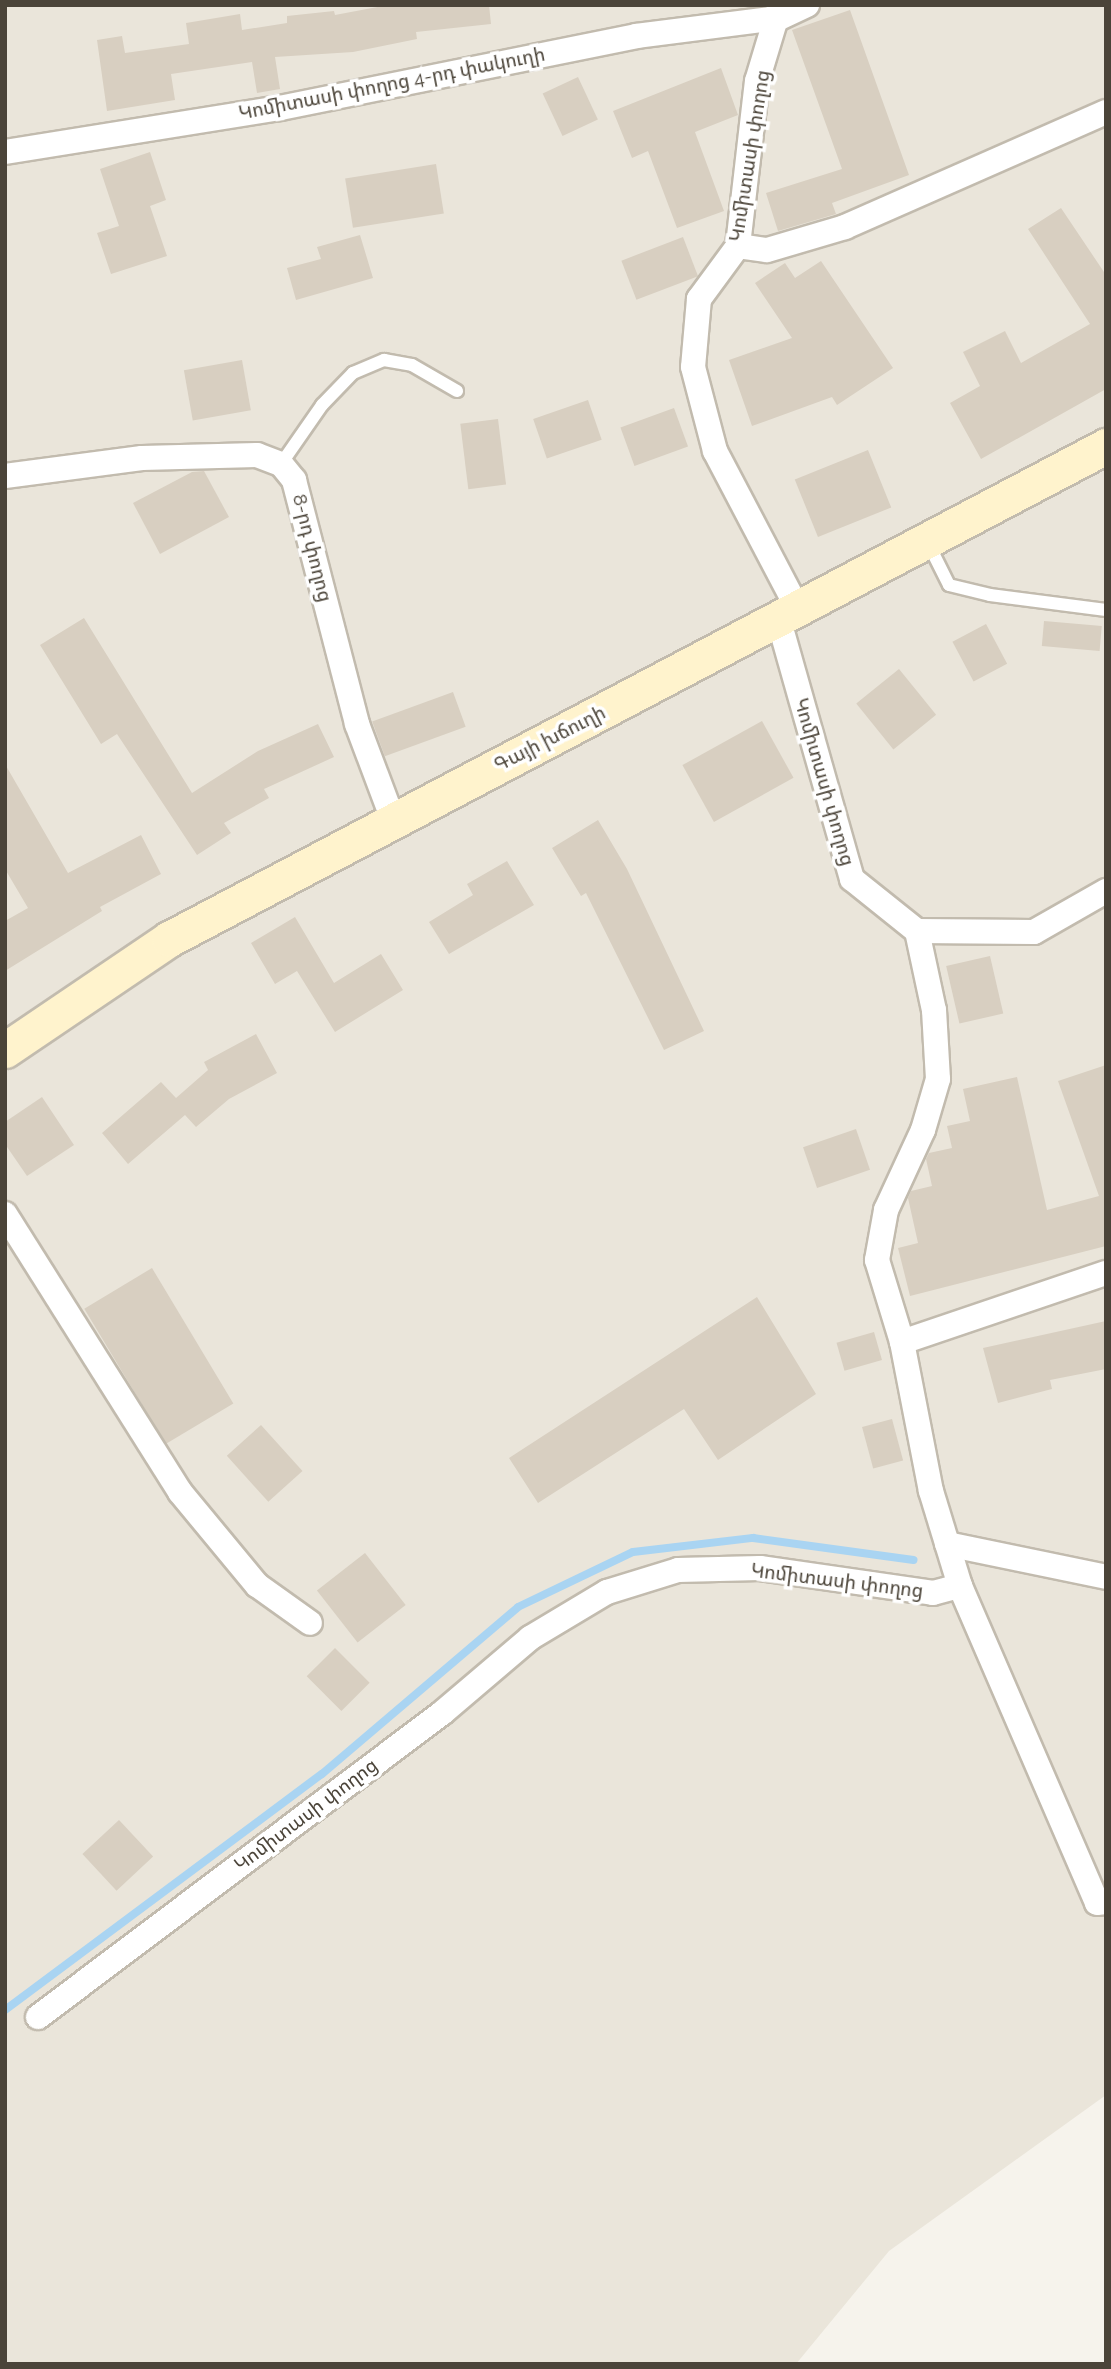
<!DOCTYPE html>
<meta charset="utf-8">
<style>
body{margin:0}
#map{position:relative;width:1111px;height:2369px;overflow:hidden;background:#f6f3ec;font-family:Raleway,"Noto Sans Armenian",sans-serif}
div>[style]{position:absolute}
.residential>*{inset:0;background:#eae5da}
.stream>*{height:8px;margin:-4px;padding:0 4px;transform-origin:4px;border-radius:4px;background:#a9d4f2}
.building>*{inset:0;background:#d8cfc1;transform-origin:0 0}
.roads{filter:drop-shadow(2px 0 #c2bbae) drop-shadow(-2px 0 #c2bbae) drop-shadow(0 2px #c2bbae) drop-shadow(0 -2px #c2bbae)}
.service>*{height:12px;margin:-6px;padding:0 6px;transform-origin:6px;border-radius:6px;background:#fff}
.minor>*{height:24px;margin:-12px;padding:0 12px;transform-origin:12px;border-radius:12px;background:#fff}
.secondary>*{height:35px;margin:-17.5px;padding:0 17.5px;transform-origin:17.5px;border-radius:17.5px;background:#fff3cd}
span{translate:-50% -50%;white-space:nowrap;text-align:center;line-height:1.15;-webkit-text-stroke:7px #fff;paint-order:stroke}
.street-label{font-size:19px;color:#4b4439}
.frame{position:absolute;inset:0;border:7px solid #4b4439;pointer-events:none}
</style>
<div id="map">
<div class="residential">
<i style="clip-path:polygon(5px 5px,1106px 5px,1106px 2095px,889px 2251px,796px 2364px,5px 2364px)"></i>
</div>
<div class="stream">
<i style="left:5px;top:2010px;width:395px;rotate:-36.7deg"></i>
<i style="left:322px;top:1774px;width:257px;rotate:-40.4deg"></i>
<i style="left:518px;top:1607px;width:127px;rotate:-25.6deg"></i>
<i style="left:633px;top:1552px;width:121px;rotate:-6.7deg"></i>
<i style="left:753px;top:1538px;width:162px;rotate:7.8deg"></i>
</div>
<div class="building">
<i style="clip-path:polygon(388px 5px,489px 5px,491px 24px,416px 32px,417px 39px,353px 52px,275px 57px,280px 89px,257px 93px,252px 62px,171px 74px,175px 100px,107px 111px,97px 40px,122px 36px,125px 53px,189px 44px,186px 23px,240px 14px,242px 30px,287px 23px,287px 16px,334px 11px,335px 15px)"></i>
<i style="clip-path:polygon(850px 10px,909px 175px,832px 203px,836px 214px,778px 231px,766px 193px,842px 169px,792px 30px)"></i>
<i style="clip-path:polygon(721px 68px,738px 115px,695px 132px,724px 211px,677px 228px,648px 151px,632px 158px,613px 111px)"></i>
<i style="left:578px;top:77px;width:47px;height:39px;rotate:65deg"></i>
<i style="clip-path:polygon(150px 152px,166px 200px,150px 206px,167px 256px,111px 274px,97px 233px,119px 226px,100px 169px)"></i>
<i style="left:436px;top:164px;width:50px;height:92px;rotate:81deg"></i>
<i style="clip-path:polygon(1061px 208px,1106px 275px,1106px 389px,981px 459px,950px 403px,980px 386px,963px 352px,1005px 331px,1021px 363px,1090px 324px,1028px 229px)"></i>
<i style="clip-path:polygon(360px 235px,373px 278px,296px 300px,287px 268px,321px 259px,317px 247px)"></i>
<i style="left:683px;top:237px;width:42px;height:66px;rotate:69deg"></i>
<i style="clip-path:polygon(821px 261px,893px 368px,837px 405px,832px 397px,752px 426px,729px 360px,792px 338px,755px 283px,785px 263px,795px 278px)"></i>
<i style="left:242px;top:360px;width:51px;height:59px;rotate:80deg"></i>
<i style="left:588px;top:400px;width:42px;height:58px;rotate:71deg"></i>
<i style="left:674px;top:408px;width:41px;height:57px;rotate:70deg"></i>
<i style="left:498px;top:419px;width:66px;height:38px;rotate:83deg"></i>
<i style="left:868px;top:450px;width:62px;height:79px;rotate:68deg"></i>
<i style="clip-path:polygon(204px 471px,229px 517px,160px 554px,133px 503px,192px 472px)"></i>
<i style="clip-path:polygon(84px 618px,192px 793px,258px 751px,318px 724px,334px 757px,264px 789px,269px 798px,224px 823px,231px 833px,197px 855px,117px 734px,101px 744px,40px 645px)"></i>
<i style="left:1044px;top:621px;width:58px;height:25px;rotate:5deg"></i>
<i style="left:986px;top:624px;width:45px;height:38px;rotate:62deg"></i>
<i style="left:899px;top:669px;width:59px;height:55px;rotate:51deg"></i>
<i style="left:453px;top:692px;width:37px;height:86px;rotate:70deg"></i>
<i style="left:762px;top:721px;width:65px;height:91px;rotate:61deg"></i>
<i style="clip-path:polygon(5px 764px,68px 873px,141px 835px,161px 874px,100px 907px,102px 911px,5px 971px,5px 921px,28px 908px,5px 869px)"></i>
<i style="clip-path:polygon(598px 820px,627px 869px,704px 1031px,664px 1050px,586px 893px,581px 896px,552px 848px)"></i>
<i style="clip-path:polygon(507px 861px,534px 905px,449px 954px,429px 922px,473px 895px,467px 884px)"></i>
<i style="clip-path:polygon(295px 917px,334px 983px,381px 954px,403px 990px,335px 1032px,297px 971px,275px 984px,251px 943px)"></i>
<i style="left:990px;top:956px;width:59px;height:45px;rotate:77deg"></i>
<i style="clip-path:polygon(256px 1034px,277px 1073px,229px 1099px,196px 1127px,185px 1115px,128px 1164px,102px 1133px,161px 1082px,176px 1098px,208px 1070px,204px 1062px)"></i>
<i style="clip-path:polygon(1106px 1065px,1106px 1246px,910px 1296px,898px 1248px,918px 1243px,908px 1198px,911px 1191px,932px 1186px,926px 1159px,929px 1153px,952px 1148px,947px 1126px,970px 1121px,963px 1089px,1017px 1077px,1047px 1210px,1099px 1196px,1058px 1081px)"></i>
<i style="clip-path:polygon(42px 1097px,74px 1145px,27px 1176px,5px 1144px,5px 1122px)"></i>
<i style="left:856px;top:1129px;width:43px;height:56px;rotate:71deg"></i>
<i style="left:152px;top:1268px;width:158px;height:79px;rotate:59deg"></i>
<i style="clip-path:polygon(757px 1297px,816px 1394px,718px 1460px,684px 1409px,538px 1503px,509px 1458px)"></i>
<i style="clip-path:polygon(1106px 1321px,1106px 1369px,1050px 1380px,1052px 1389px,998px 1403px,983px 1348px)"></i>
<i style="left:874px;top:1332px;width:29px;height:39px;rotate:74deg"></i>
<i style="left:892px;top:1419px;width:43px;height:31px;rotate:75deg"></i>
<i style="left:261px;top:1425px;width:62px;height:46px;rotate:48deg"></i>
<i style="left:365px;top:1553px;width:66px;height:61px;rotate:52deg"></i>
<i style="left:335px;top:1648px;width:49px;height:40px;rotate:45deg"></i>
<i style="left:119px;top:1820px;width:50px;height:50px;rotate:47deg"></i>
</div>
<div class="roads">
<div class="service">
<i style="left:281px;top:464px;width:72px;rotate:-55.2deg"></i>
<i style="left:322px;top:405px;width:45px;rotate:-45.9deg"></i>
<i style="left:353px;top:373px;width:34px;rotate:-23deg"></i>
<i style="left:384px;top:360px;width:28px;rotate:10deg"></i>
<i style="left:412px;top:365px;width:52px;rotate:30deg"></i>
<i style="left:927px;top:541px;width:49px;rotate:63.4deg"></i>
<i style="left:949px;top:585px;width:42px;rotate:13.7deg"></i>
<i style="left:990px;top:595px;width:117px;rotate:7.4deg"></i>
</div>
<div class="minor">
<i style="left:780px;top:5px;width:79px;rotate:106.8deg"></i>
<i style="left:757px;top:81px;width:166px;rotate:96.6deg"></i>
<i style="left:738px;top:246px;width:66px;rotate:126.3deg"></i>
<i style="left:699px;top:299px;width:68px;rotate:95deg"></i>
<i style="left:693px;top:367px;width:87px;rotate:75.3deg"></i>
<i style="left:715px;top:451px;width:178px;rotate:62.3deg"></i>
<i style="left:5px;top:152px;width:278px;rotate:-9.1deg"></i>
<i style="left:280px;top:108px;width:363px;rotate:-11.4deg"></i>
<i style="left:636px;top:36px;width:144px;rotate:-7.2deg"></i>
<i style="left:779px;top:18px;width:31px;rotate:-25deg"></i>
<i style="left:738px;top:246px;width:29px;rotate:8deg"></i>
<i style="left:767px;top:250px;width:81px;rotate:-16.4deg"></i>
<i style="left:845px;top:227px;width:285px;rotate:-23.8deg"></i>
<i style="left:5px;top:476px;width:138px;rotate:-7.5deg"></i>
<i style="left:142px;top:458px;width:115px;rotate:-1.5deg"></i>
<i style="left:257px;top:455px;width:26px;rotate:21deg"></i>
<i style="left:281px;top:464px;width:21px;rotate:51deg"></i>
<i style="left:294px;top:480px;width:252px;rotate:75.5deg"></i>
<i style="left:357px;top:724px;width:103px;rotate:69.4deg"></i>
<i style="left:779px;top:621px;width:268px;rotate:74.2deg"></i>
<i style="left:852px;top:879px;width:83px;rotate:38.7deg"></i>
<i style="left:917px;top:931px;width:81px;rotate:77.9deg"></i>
<i style="left:934px;top:1010px;width:69px;rotate:86.7deg"></i>
<i style="left:938px;top:1079px;width:53px;rotate:106.4deg"></i>
<i style="left:923px;top:1130px;width:88px;rotate:114.8deg"></i>
<i style="left:886px;top:1210px;width:51px;rotate:100.2deg"></i>
<i style="left:877px;top:1260px;width:86px;rotate:73deg"></i>
<i style="left:902px;top:1342px;width:152px;rotate:79deg"></i>
<i style="left:931px;top:1491px;width:99px;rotate:73deg"></i>
<i style="left:960px;top:1586px;width:345px;rotate:66.6deg"></i>
<i style="left:1097px;top:1903px;width:9px;rotate:-6deg"></i>
<i style="left:917px;top:931px;width:117px;rotate:0.5deg"></i>
<i style="left:1034px;top:932px;width:83px;rotate:-29.7deg"></i>
<i style="left:5px;top:1214px;width:328px;rotate:57.8deg"></i>
<i style="left:180px;top:1492px;width:121px;rotate:50.4deg"></i>
<i style="left:257px;top:1585px;width:65px;rotate:35.6deg"></i>
<i style="left:902px;top:1342px;width:215px;rotate:-18.7deg"></i>
<i style="left:947px;top:1544px;width:162px;rotate:11.7deg"></i>
<i style="left:38px;top:2017px;width:506px;rotate:-36.96deg"></i>
<i style="left:442px;top:1713px;width:116px;rotate:-40.4deg"></i>
<i style="left:530px;top:1638px;width:90px;rotate:-30.9deg"></i>
<i style="left:607px;top:1592px;width:74px;rotate:-17.2deg"></i>
<i style="left:678px;top:1570px;width:82px;rotate:-1.4deg"></i>
<i style="left:760px;top:1568px;width:175px;rotate:8.2deg"></i>
<i style="left:933px;top:1593px;width:28px;rotate:-15deg"></i>
</div>
<div class="secondary">
<i style="left:5px;top:1050px;width:198px;rotate:-34.1deg"></i>
<i style="left:169px;top:939px;width:1059px;rotate:-27.75deg"></i>
</div>
</div>
<div class="street-label">
<span style="left:392px;top:84px;rotate:-11deg">Կոմիտասի փողոց 4-րդ փակուղի</span>
<span style="left:750px;top:156px;rotate:-81deg">Կոմիտասի փողոց</span>
<span style="left:312px;top:548px;rotate:76deg">8-րդ փողոց</span>
<span style="left:550px;top:739px;rotate:-27deg">Գայի խճուղի</span>
<span style="left:824px;top:782px;rotate:74deg">Կոմիտասի փողոց</span>
<span style="left:837px;top:1581px;rotate:7deg">Կոմիտասի փողոց</span>
<span style="left:306px;top:1815px;rotate:-37deg">Կոմիտասի փողոց</span>
</div>
<div class="frame"></div>
</div>
